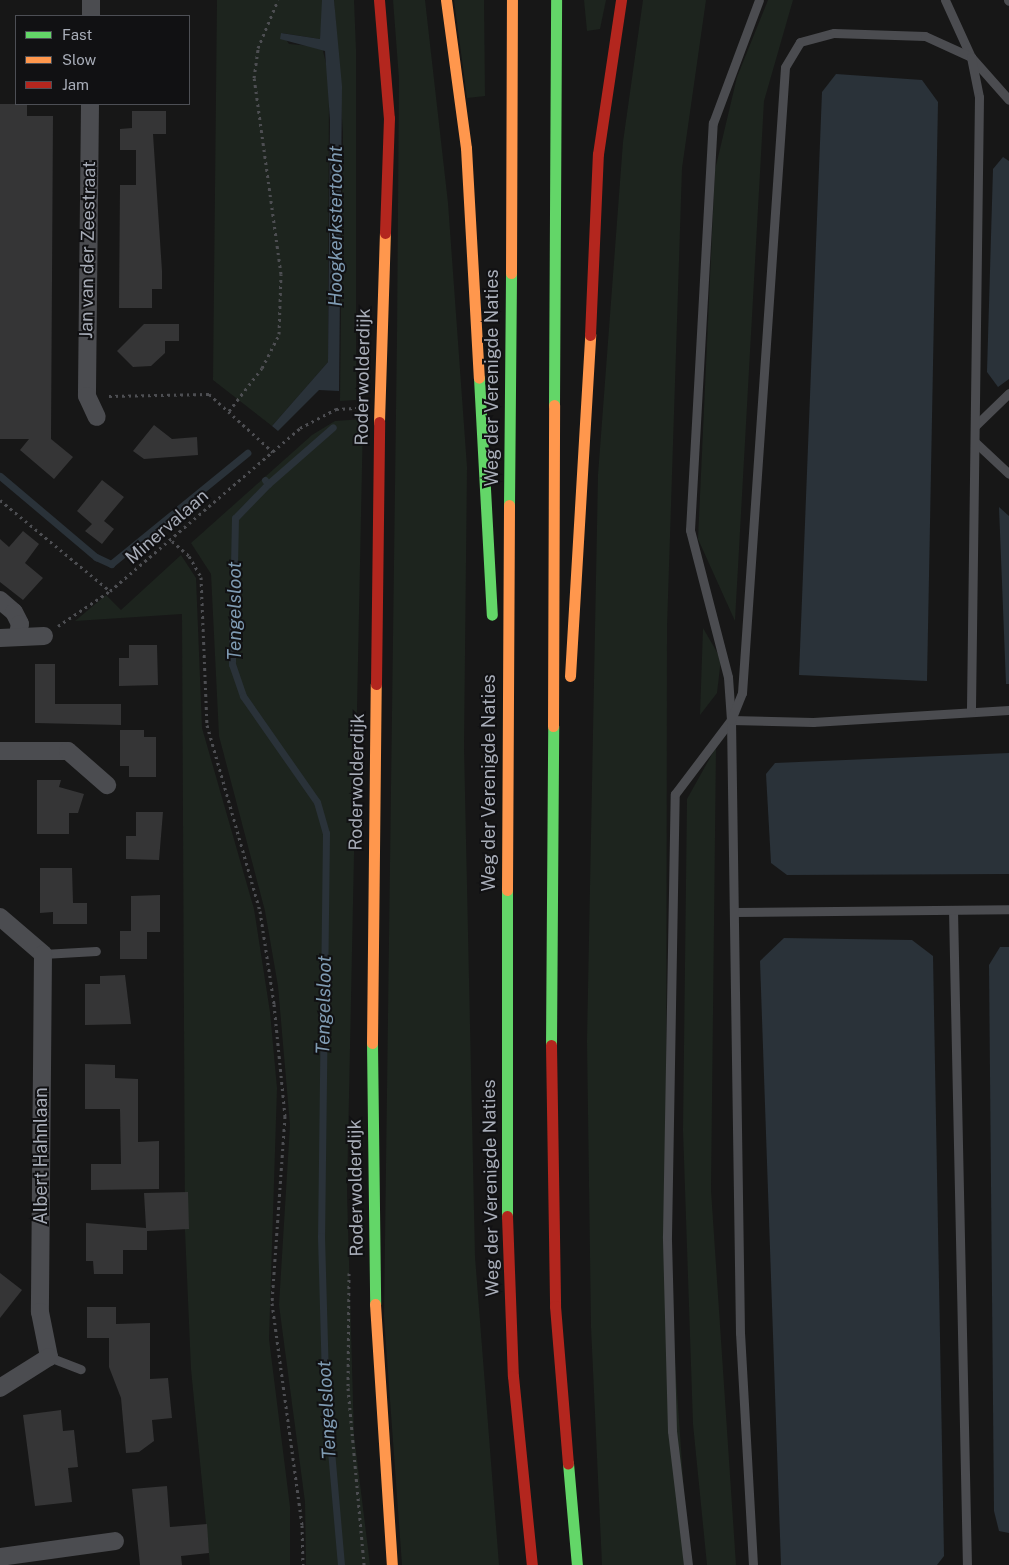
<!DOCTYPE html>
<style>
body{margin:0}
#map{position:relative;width:1009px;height:1565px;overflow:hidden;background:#171717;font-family:"Public Sans",sans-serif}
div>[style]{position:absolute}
.green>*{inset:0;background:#1d241e}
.water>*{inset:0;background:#2a3239}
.stream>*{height:7px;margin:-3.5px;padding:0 3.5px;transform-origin:3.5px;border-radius:3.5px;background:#2a3239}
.building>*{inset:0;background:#353536}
.path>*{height:3px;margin-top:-1.5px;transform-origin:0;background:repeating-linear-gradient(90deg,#4d4e52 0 2.5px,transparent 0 6.5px)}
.lane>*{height:9px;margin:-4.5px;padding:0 4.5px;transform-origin:4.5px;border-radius:4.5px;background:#4b4c50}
.street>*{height:18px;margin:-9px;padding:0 9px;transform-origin:9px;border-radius:9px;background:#4b4c50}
.fast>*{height:11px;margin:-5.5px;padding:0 5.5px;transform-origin:5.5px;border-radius:5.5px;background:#63d668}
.slow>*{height:11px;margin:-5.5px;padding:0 5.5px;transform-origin:5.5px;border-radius:5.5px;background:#ff974d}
.jam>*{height:11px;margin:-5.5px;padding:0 5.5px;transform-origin:5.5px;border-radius:5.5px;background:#b3261e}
span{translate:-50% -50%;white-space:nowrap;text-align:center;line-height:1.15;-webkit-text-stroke:4px #111113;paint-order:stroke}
.street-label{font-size:18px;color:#a8adb8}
.water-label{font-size:19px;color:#7f9bb3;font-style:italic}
.legend{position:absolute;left:15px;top:15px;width:175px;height:90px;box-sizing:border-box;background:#111113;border:1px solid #4d4f55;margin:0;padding:6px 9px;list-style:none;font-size:15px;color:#a8adb8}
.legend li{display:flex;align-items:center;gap:10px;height:25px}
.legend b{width:25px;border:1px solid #4d4f55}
</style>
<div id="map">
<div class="green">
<i style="clip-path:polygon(217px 0,322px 0,323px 10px,320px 39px,282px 33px,289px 44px,322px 47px,329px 75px,328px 362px,272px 426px,213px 380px)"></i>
<i style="clip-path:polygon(334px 0,354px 0,356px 50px,356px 400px,340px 401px,343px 133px)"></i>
<i style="clip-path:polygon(393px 0,425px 0,448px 203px,467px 467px,464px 747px,475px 1257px,499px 1565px,402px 1565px,384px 1317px,397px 336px,399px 79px)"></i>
<i style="clip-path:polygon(454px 0,484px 0,485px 96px,467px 98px)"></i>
<i style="clip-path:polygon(584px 0,606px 0,600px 29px,587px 31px)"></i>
<i style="clip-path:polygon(643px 0,706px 0,682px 168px,667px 628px,666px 1231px,689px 1565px,602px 1565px,591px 1327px,587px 1041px,598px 475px,623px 142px)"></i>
<i style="clip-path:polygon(768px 0,793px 0,764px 101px,735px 621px,698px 539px,715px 170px,737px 77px)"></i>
<i style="clip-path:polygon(363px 419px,347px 1193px,354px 1435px,370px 1565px,306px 1565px,305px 1502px,279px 1305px,290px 1125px,278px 986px,265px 911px,219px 736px,211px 574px,191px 543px,312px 435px,335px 421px)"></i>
<i style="clip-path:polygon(181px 555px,196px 578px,202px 728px,254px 909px,270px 1012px,277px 1088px,269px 1339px,290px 1507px,290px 1565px,210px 1565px,191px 1369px,185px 1231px,182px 614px,75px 621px,106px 595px,121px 610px)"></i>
<i style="clip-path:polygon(703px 628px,721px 659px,717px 693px,700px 715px)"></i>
<i style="clip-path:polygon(716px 747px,711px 1190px,736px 1565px,707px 1565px,693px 1424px,683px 1130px,687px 799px)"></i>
</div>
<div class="water">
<i style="clip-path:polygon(322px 0,334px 0,342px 86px,339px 391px,319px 390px,278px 431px,272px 426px,328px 362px,330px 120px,325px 51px,280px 39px,281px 33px,320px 39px)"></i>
<i style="clip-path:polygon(836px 74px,922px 80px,938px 102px,927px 681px,799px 675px,822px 92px)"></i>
<i style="clip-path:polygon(1003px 157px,1009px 161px,1009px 379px,998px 387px,987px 372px,993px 169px)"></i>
<i style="clip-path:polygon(999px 507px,1009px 516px,1009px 684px,1006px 684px)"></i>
<i style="clip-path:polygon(1009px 753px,1009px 874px,787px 875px,771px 863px,766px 774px,775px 763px)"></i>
<i style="clip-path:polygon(784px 938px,912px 940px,933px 956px,944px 1556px,937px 1565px,781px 1565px,760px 961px)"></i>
<i style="clip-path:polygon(1000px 947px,1009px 947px,1009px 1533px,999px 1531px,994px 1511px,989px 965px)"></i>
</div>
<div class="stream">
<i style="left:0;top:476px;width:126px;rotate:40.2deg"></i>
<i style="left:96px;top:557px;width:17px;rotate:25deg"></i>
<i style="left:111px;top:564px;width:176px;rotate:-39.2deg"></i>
<i style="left:265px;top:480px;width:5px;rotate:53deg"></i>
<i style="left:268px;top:484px;width:47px;rotate:134.1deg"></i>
<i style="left:235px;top:518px;width:146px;rotate:91.2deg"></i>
<i style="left:232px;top:664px;width:34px;rotate:71deg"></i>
<i style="left:243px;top:696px;width:129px;rotate:55.1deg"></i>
<i style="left:317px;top:802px;width:32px;rotate:74deg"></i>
<i style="left:326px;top:833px;width:403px;rotate:90.7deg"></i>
<i style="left:321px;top:1236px;width:146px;rotate:88.4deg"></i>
<i style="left:325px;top:1382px;width:184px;rotate:85deg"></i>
<i style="left:268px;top:484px;width:86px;rotate:-41.2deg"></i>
</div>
<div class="building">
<i style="clip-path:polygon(0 104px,27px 104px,27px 116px,53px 116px,51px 439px,73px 457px,54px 479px,20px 450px,29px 439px,0 439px)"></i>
<i style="clip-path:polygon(132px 111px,166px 111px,166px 134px,153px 134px,162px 271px,162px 289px,152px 289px,152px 308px,119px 308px,120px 185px,136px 185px,136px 150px,120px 150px,120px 129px,132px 128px)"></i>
<i style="clip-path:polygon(144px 324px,179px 324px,179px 341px,165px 341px,165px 353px,151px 366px,133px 367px,117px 351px)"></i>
<i style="clip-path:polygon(154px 425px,172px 439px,197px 437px,198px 455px,144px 459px,133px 451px)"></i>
<i style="clip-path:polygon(102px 480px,124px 497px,104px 521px,114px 529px,102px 544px,85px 531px,92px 524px,77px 511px)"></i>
<i style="clip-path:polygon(23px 531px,39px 544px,25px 563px,43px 578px,23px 600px,0 582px,0 539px,9px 547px)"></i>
<i style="clip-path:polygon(129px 645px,157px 645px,158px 685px,119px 686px,119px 658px,129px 658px)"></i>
<i style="clip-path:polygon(35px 664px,55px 664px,55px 704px,121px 704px,121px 725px,35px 723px)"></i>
<i style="clip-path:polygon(120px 730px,144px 730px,144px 737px,156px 737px,156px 777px,129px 777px,129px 766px,120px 766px)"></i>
<i style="clip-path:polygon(37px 780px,61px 780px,59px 787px,84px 794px,78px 813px,69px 813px,69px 834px,37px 834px)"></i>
<i style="clip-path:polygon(136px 812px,163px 812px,159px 860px,126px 859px,126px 836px,136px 836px)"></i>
<i style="clip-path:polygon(40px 868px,72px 868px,73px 903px,87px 903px,87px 924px,53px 924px,53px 912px,40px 913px)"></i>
<i style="clip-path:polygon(160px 895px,160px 932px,147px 932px,147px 959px,120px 959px,120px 931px,131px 931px,131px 896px)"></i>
<i style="clip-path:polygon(125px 975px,131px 1024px,85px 1025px,85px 984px,100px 984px,100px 976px)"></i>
<i style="clip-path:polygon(85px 1064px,115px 1065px,115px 1078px,138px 1079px,138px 1142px,159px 1141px,159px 1189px,91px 1190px,91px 1164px,121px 1164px,120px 1109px,85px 1109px)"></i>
<i style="clip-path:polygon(188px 1192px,189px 1229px,147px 1231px,147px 1250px,123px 1250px,123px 1274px,94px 1274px,93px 1261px,86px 1261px,86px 1223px,146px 1228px,144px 1193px)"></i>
<i style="clip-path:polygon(0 1273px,22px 1290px,0 1318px)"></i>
<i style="clip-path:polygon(87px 1307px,116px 1307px,116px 1324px,150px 1323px,150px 1379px,168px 1378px,172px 1418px,152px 1420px,154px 1441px,139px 1452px,126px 1453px,121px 1398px,109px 1367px,109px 1338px,87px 1338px)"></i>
<i style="clip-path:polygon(61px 1410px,63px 1431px,74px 1430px,78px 1467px,68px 1468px,72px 1502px,35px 1506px,23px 1415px)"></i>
<i style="clip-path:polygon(167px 1486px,170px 1527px,207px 1524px,209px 1553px,181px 1556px,182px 1565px,140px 1565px,132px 1489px)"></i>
</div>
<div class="path">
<i style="left:109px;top:396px;width:100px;rotate:-1.1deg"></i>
<i style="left:209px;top:394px;width:86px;rotate:42.2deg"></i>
<i style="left:229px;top:411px;width:54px;rotate:-52.5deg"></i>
<i style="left:262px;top:368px;width:38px;rotate:-63deg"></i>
<i style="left:279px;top:334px;width:60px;rotate:-88.1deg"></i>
<i style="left:281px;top:274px;width:198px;rotate:-97.8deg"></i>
<i style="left:254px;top:78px;width:30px;rotate:-82deg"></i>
<i style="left:258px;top:48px;width:52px;rotate:-67.4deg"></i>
<i style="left:0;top:500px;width:143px;rotate:39.6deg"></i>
<i style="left:110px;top:591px;width:250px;rotate:-40.6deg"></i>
<i style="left:300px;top:428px;width:41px;rotate:-27.8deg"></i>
<i style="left:336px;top:409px;width:20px;rotate:-3deg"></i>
<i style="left:172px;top:541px;width:23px;rotate:41deg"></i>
<i style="left:189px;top:556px;width:24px;rotate:60deg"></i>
<i style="left:201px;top:577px;width:148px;rotate:87.7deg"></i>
<i style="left:207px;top:725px;width:193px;rotate:74.1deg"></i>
<i style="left:260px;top:911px;width:94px;rotate:81.4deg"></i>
<i style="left:274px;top:1004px;width:113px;rotate:84.4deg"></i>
<i style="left:285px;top:1116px;width:187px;rotate:94deg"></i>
<i style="left:272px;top:1303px;width:224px;rotate:82.3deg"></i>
<i style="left:302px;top:1525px;width:40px;rotate:88.6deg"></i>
<i style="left:58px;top:626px;width:63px;rotate:-33.9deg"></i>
<i style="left:349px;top:1273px;width:115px;rotate:90.5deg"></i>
<i style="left:348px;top:1388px;width:178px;rotate:84.8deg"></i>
</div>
<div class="lane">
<i style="left:945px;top:0;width:63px;rotate:65.5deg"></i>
<i style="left:971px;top:57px;width:57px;rotate:48.5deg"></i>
<i style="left:1008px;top:0;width:1px;rotate:45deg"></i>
<i style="left:976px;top:425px;width:46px;rotate:-44.1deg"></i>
<i style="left:976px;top:443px;width:45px;rotate:43.2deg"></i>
<i style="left:731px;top:720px;width:82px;rotate:1.4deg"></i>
<i style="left:813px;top:722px;width:196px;rotate:-3.5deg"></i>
<i style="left:953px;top:910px;width:655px;rotate:88.78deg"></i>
<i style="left:734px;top:912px;width:275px;rotate:-0.6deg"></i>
<i style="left:43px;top:954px;width:53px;rotate:-3.2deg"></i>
<i style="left:49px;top:1357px;width:34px;rotate:21deg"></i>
<i style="left:688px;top:1565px;width:135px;rotate:-96.8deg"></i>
<i style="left:672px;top:1431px;width:195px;rotate:-91.5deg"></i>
<i style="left:667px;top:1236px;width:442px;rotate:-89deg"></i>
<i style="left:675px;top:794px;width:93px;rotate:-52.9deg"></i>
<i style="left:731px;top:720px;width:43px;rotate:-94deg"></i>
<i style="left:728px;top:677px;width:152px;rotate:-104.5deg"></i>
<i style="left:690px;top:530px;width:408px;rotate:-86.8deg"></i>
<i style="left:713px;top:123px;width:131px;rotate:-69.5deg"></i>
<i style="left:753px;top:1565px;width:232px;rotate:-93.2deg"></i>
<i style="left:740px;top:1333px;width:613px;rotate:-90.84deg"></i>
<i style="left:731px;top:720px;width:29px;rotate:-68deg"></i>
<i style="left:742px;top:693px;width:627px;rotate:-86.07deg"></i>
<i style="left:785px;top:67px;width:29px;rotate:-59deg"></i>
<i style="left:800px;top:42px;width:35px;rotate:-15deg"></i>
<i style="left:834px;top:33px;width:91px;rotate:1.9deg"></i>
<i style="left:925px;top:36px;width:51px;rotate:24.5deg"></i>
<i style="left:971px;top:57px;width:41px;rotate:78.7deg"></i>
<i style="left:979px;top:97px;width:615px;rotate:90.75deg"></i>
</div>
<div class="street">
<i style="left:91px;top:16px;width:16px;rotate:-90deg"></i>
<i style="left:90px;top:104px;width:292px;rotate:90.6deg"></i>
<i style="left:87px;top:396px;width:23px;rotate:65deg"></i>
<i style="left:0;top:600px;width:18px;rotate:41deg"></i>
<i style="left:14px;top:612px;width:13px;rotate:63deg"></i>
<i style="left:20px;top:624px;width:10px;rotate:101deg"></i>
<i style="left:0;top:638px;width:44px;rotate:-2.6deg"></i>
<i style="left:0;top:751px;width:68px"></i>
<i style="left:68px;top:751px;width:52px;rotate:41.1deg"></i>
<i style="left:0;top:917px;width:57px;rotate:40.7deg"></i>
<i style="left:43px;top:954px;width:358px;rotate:90.5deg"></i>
<i style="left:40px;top:1312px;width:46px;rotate:78.7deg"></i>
<i style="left:49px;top:1357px;width:58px;rotate:147.7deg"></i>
<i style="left:0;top:1557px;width:116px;rotate:-7.9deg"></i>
</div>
<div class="fast">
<i style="left:479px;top:378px;width:237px;rotate:86.9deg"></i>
<i style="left:554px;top:405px;width:405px;rotate:-89.7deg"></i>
<i style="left:509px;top:505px;width:232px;rotate:-89.5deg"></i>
<i style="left:372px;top:1043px;width:261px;rotate:89.3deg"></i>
<i style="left:551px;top:1045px;width:319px;rotate:-89.6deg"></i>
<i style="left:507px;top:1216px;width:326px;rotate:-90deg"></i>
<i style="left:568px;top:1463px;width:102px;rotate:85deg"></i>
</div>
<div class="slow">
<i style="left:446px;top:0;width:149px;rotate:82.3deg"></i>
<i style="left:466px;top:148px;width:230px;rotate:86.8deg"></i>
<i style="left:511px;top:273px;width:273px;rotate:-89.8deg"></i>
<i style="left:379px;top:422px;width:189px;rotate:-88.2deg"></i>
<i style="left:570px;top:676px;width:342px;rotate:-86.6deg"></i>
<i style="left:553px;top:726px;width:321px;rotate:-89.8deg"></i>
<i style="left:507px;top:890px;width:385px;rotate:-89.7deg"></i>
<i style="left:372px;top:1043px;width:359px;rotate:-89.4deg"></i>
<i style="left:375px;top:1304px;width:262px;rotate:86.3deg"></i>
</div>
<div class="jam">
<i style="left:379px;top:0;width:118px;rotate:85.2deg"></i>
<i style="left:389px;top:118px;width:115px;rotate:92deg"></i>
<i style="left:590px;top:335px;width:181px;rotate:-87.5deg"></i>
<i style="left:598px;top:154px;width:156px;rotate:-81.5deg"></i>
<i style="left:376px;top:684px;width:262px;rotate:-89.3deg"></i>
<i style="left:551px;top:1045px;width:261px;rotate:89.1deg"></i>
<i style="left:555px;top:1306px;width:158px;rotate:85.3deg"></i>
<i style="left:507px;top:1216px;width:160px;rotate:87.9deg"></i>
<i style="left:513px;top:1376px;width:190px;rotate:84.3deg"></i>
</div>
<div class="street-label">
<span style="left:88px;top:250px;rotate:-89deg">Jan van der Zeestraat</span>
<span style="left:363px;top:377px;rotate:-89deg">Roderwolderdijk</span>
<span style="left:492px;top:378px;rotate:-90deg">Weg der Verenigde Naties</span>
<span style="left:167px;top:527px;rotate:-41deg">Minervalaan</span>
<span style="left:357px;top:782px;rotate:-89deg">Roderwolderdijk</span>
<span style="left:489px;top:783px;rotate:-90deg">Weg der Verenigde Naties</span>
<span style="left:41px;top:1156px;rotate:-90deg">Albert Hahnlaan</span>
<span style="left:356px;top:1188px;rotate:-91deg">Roderwolderdijk</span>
<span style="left:491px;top:1188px;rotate:-91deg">Weg der Verenigde Naties</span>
</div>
<div class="water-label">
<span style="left:336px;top:226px;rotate:-90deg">Hoogkerkstertocht</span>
<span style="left:235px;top:611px;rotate:-90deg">Tengelsloot</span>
<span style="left:324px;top:1005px;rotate:-89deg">Tengelsloot</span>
<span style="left:327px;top:1410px;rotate:-93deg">Tengelsloot</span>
</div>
<ul class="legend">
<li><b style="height:6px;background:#63d668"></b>Fast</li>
<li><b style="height:6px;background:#ff974d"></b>Slow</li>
<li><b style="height:6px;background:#b3261e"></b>Jam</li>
</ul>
</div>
